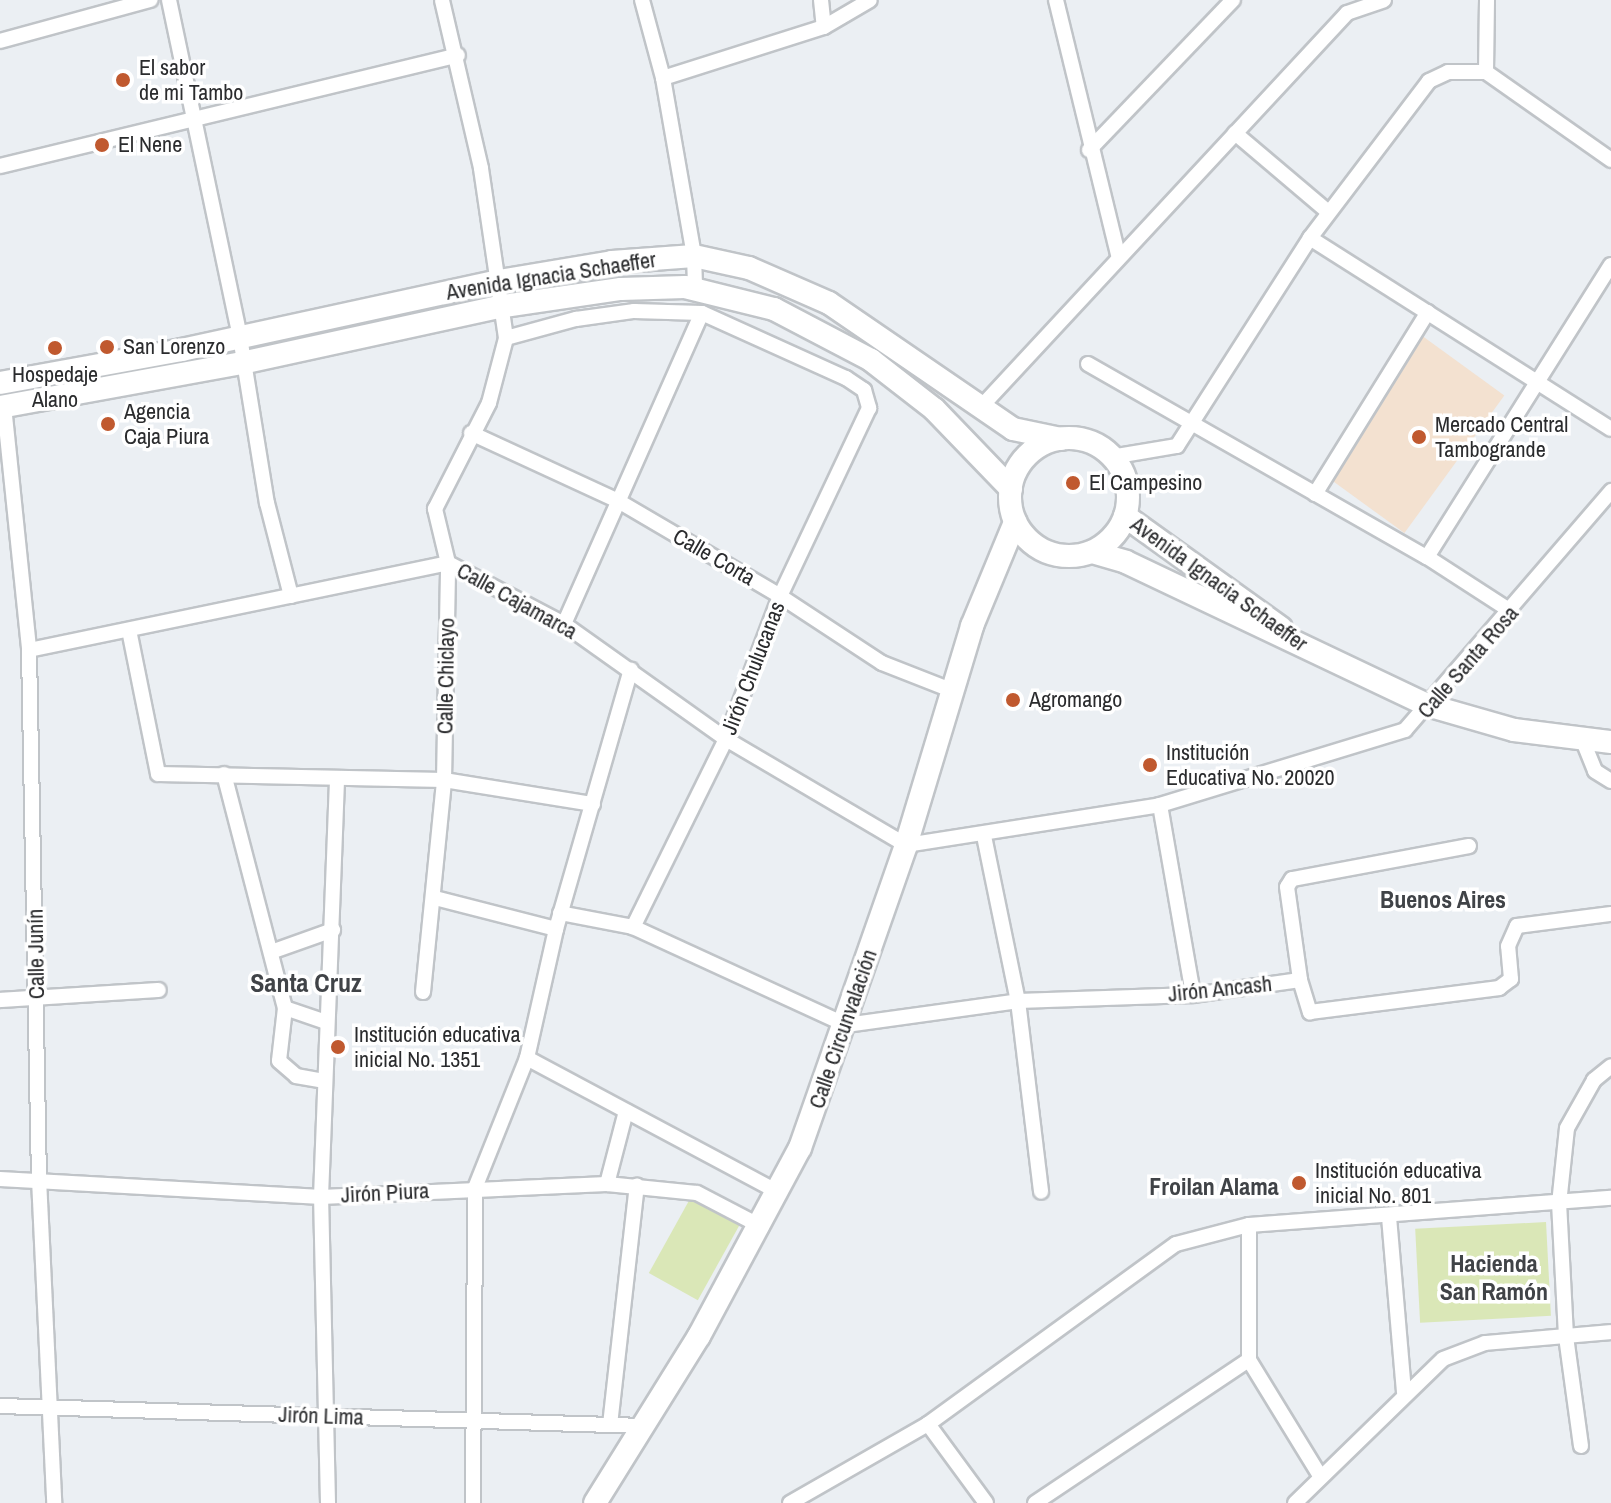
<!DOCTYPE html>
<meta charset="utf-8">
<style>
body{margin:0}
#map{position:relative;width:1611px;height:1503px;overflow:hidden;background:#ebeff3;font-family:"Archivo Narrow",sans-serif}
div>[style]{position:absolute}
.commercial>*{inset:0;background:#f3e1d0;transform-origin:0 0}
.green>*{inset:0;background:#dae7b7;transform-origin:0 0}
.roads{filter:drop-shadow(2px 0 #c0c4c8) drop-shadow(-2px 0 #c0c4c8) drop-shadow(0 2px #c0c4c8) drop-shadow(0 -2px #c0c4c8)}
.street>*{height:14px;margin:-7px;padding:0 7px;transform-origin:7px;border-radius:7px;background:#fff}
.primary>*{height:22px;margin:-11px;padding:0 11px;transform-origin:11px;border-radius:11px;background:#fff}
.primary>.ring{margin:-11px;padding:0;box-sizing:content-box;background:none;border:22px solid #fff;border-radius:50%}
.dots>*{width:22px;height:22px;translate:-50% -50%;box-sizing:border-box;border:4px solid #fff;border-radius:50%}
span{translate:-50% -50%;white-space:nowrap;text-align:center;line-height:1.15;-webkit-text-stroke:7px #fff;paint-order:stroke}
.poi-label{font-size:22px;color:#2a2b2d}
.left{translate:0 -50%;text-align:left}
.street-label{font-size:22px;color:#2a2b2d}
.neighbourhood-label{font-size:24px;color:#404347;font-weight:700}
.quarter-label{font-size:26px;color:#404347;font-weight:700}
</style>
<div id="map">
<div class="commercial">
<i style="left:1421px;top:335px;width:103px;height:170px;rotate:36deg"></i>
</div>
<div class="green">
<i style="left:691px;top:1197px;width:56px;height:87px;rotate:29deg"></i>
<i style="left:1546px;top:1222px;width:94px;height:131px;rotate:87deg"></i>
</div>
<div class="roads">
<div class="street">
<i style="left:169px;top:0;width:344px;rotate:78.1deg"></i>
<i style="left:240px;top:337px;width:168px;rotate:80.8deg"></i>
<i style="left:267px;top:503px;width:96px;rotate:75.5deg"></i>
<i style="left:642px;top:0;width:81px;rotate:74.9deg"></i>
<i style="left:663px;top:78px;width:181px;rotate:80.1deg"></i>
<i style="left:694px;top:256px;width:33px;rotate:88deg"></i>
<i style="left:821px;top:0;width:27px;rotate:84deg"></i>
<i style="left:1056px;top:0;width:262px;rotate:76.3deg"></i>
<i style="left:0;top:41px;width:156px;rotate:-15.3deg"></i>
<i style="left:1486px;top:72px;width:153px;rotate:35.1deg"></i>
<i style="left:663px;top:78px;width:169px;rotate:-17.6deg"></i>
<i style="left:824px;top:27px;width:53px;rotate:-30.4deg"></i>
<i style="left:1235px;top:133px;width:122px;rotate:40.3deg"></i>
<i style="left:1089px;top:150px;width:208px;rotate:-46.2deg"></i>
<i style="left:0;top:166px;width:471px;rotate:-13.6deg"></i>
<i style="left:1310px;top:238px;width:356px;rotate:32.4deg"></i>
<i style="left:506px;top:338px;width:73px;rotate:-15.2deg"></i>
<i style="left:576px;top:319px;width:59px;rotate:-7.9deg"></i>
<i style="left:634px;top:311px;width:68px;rotate:1.7deg"></i>
<i style="left:702px;top:313px;width:158px;rotate:24.3deg"></i>
<i style="left:846px;top:378px;width:22px;rotate:34deg"></i>
<i style="left:864px;top:390px;width:19px;rotate:74deg"></i>
<i style="left:869px;top:408px;width:208px;rotate:115.3deg"></i>
<i style="left:780px;top:596px;width:153px;rotate:110.7deg"></i>
<i style="left:726px;top:739px;width:210px;rotate:116.3deg"></i>
<i style="left:1088px;top:364px;width:390px;rotate:29.7deg"></i>
<i style="left:1427px;top:557px;width:101px;rotate:32.9deg"></i>
<i style="left:4px;top:406px;width:245px;rotate:84.1deg"></i>
<i style="left:29px;top:650px;width:529px;rotate:88.92deg"></i>
<i style="left:39px;top:1179px;width:324px;rotate:87.3deg"></i>
<i style="left:980px;top:408px;width:539px;rotate:-47.1deg"></i>
<i style="left:1347px;top:13px;width:39px;rotate:-19deg"></i>
<i style="left:471px;top:433px;width:164px;rotate:24.8deg"></i>
<i style="left:620px;top:502px;width:186px;rotate:30.4deg"></i>
<i style="left:780px;top:596px;width:122px;rotate:33.3deg"></i>
<i style="left:882px;top:663px;width:74px;rotate:21.4deg"></i>
<i style="left:1111px;top:457px;width:67px;rotate:-9.5deg"></i>
<i style="left:1177px;top:446px;width:247px;rotate:-57.4deg"></i>
<i style="left:1310px;top:238px;width:197px;rotate:-52.8deg"></i>
<i style="left:1429px;top:81px;width:21px;rotate:-25deg"></i>
<i style="left:1448px;top:72px;width:38px"></i>
<i style="left:1486px;top:72px;width:72px;rotate:-89.2deg"></i>
<i style="left:1315px;top:494px;width:214px;rotate:-58.2deg"></i>
<i style="left:1427px;top:557px;width:345px;rotate:-57.8deg"></i>
<i style="left:564px;top:624px;width:340px;rotate:-66.1deg"></i>
<i style="left:129px;top:630px;width:147px;rotate:78.6deg"></i>
<i style="left:158px;top:774px;width:286px;rotate:1.2deg"></i>
<i style="left:444px;top:780px;width:151px;rotate:9.2deg"></i>
<i style="left:29px;top:650px;width:428px;rotate:-11.7deg"></i>
<i style="left:448px;top:563px;width:131px;rotate:27.7deg"></i>
<i style="left:564px;top:624px;width:199px;rotate:35.4deg"></i>
<i style="left:726px;top:739px;width:209px;rotate:30.5deg"></i>
<i style="left:906px;top:845px;width:257px;rotate:-8.9deg"></i>
<i style="left:1160px;top:805px;width:256px;rotate:-17deg"></i>
<i style="left:1405px;top:730px;width:316px;rotate:-49.2deg"></i>
<i style="left:1583px;top:741px;width:32px;rotate:68deg"></i>
<i style="left:1595px;top:771px;width:19px;rotate:32deg"></i>
<i style="left:224px;top:774px;width:242px;rotate:75.4deg"></i>
<i style="left:285px;top:1008px;width:43px;rotate:18.9deg"></i>
<i style="left:1160px;top:805px;width:193px;rotate:80.1deg"></i>
<i style="left:984px;top:836px;width:168px;rotate:78.4deg"></i>
<i style="left:1018px;top:1001px;width:192px;rotate:83.1deg"></i>
<i style="left:1469px;top:846px;width:180px;rotate:169.4deg"></i>
<i style="left:1292px;top:879px;width:9px;rotate:122deg"></i>
<i style="left:1287px;top:887px;width:94px;rotate:82deg"></i>
<i style="left:1300px;top:980px;width:34px;rotate:73deg"></i>
<i style="left:1310px;top:1012px;width:191px;rotate:-7.2deg"></i>
<i style="left:1499px;top:988px;width:15px;rotate:-37deg"></i>
<i style="left:1511px;top:979px;width:33px;rotate:-95deg"></i>
<i style="left:1508px;top:946px;width:22px;rotate:-66deg"></i>
<i style="left:1517px;top:926px;width:95px;rotate:-7.3deg"></i>
<i style="left:435px;top:898px;width:125px;rotate:14.4deg"></i>
<i style="left:560px;top:913px;width:74px;rotate:10.9deg"></i>
<i style="left:633px;top:927px;width:234px;rotate:24.7deg"></i>
<i style="left:846px;top:1025px;width:174px;rotate:-7.9deg"></i>
<i style="left:1018px;top:1001px;width:175px;rotate:-2deg"></i>
<i style="left:1193px;top:995px;width:108px;rotate:-8deg"></i>
<i style="left:271px;top:952px;width:66px;rotate:-19.5deg"></i>
<i style="left:423px;top:992px;width:213px;rotate:-84.3deg"></i>
<i style="left:444px;top:780px;width:217px;rotate:-88.9deg"></i>
<i style="left:448px;top:563px;width:56px;rotate:-103.5deg"></i>
<i style="left:435px;top:509px;width:119px;rotate:-63deg"></i>
<i style="left:489px;top:403px;width:67px;rotate:-75.3deg"></i>
<i style="left:506px;top:338px;width:172px;rotate:-98.4deg"></i>
<i style="left:481px;top:168px;width:172px;rotate:-103.1deg"></i>
<i style="left:0;top:1000px;width:159px;rotate:-3.6deg"></i>
<i style="left:285px;top:1008px;width:53px;rotate:96.5deg"></i>
<i style="left:279px;top:1061px;width:23px;rotate:41deg"></i>
<i style="left:296px;top:1076px;width:28px;rotate:10deg"></i>
<i style="left:527px;top:1058px;width:282px;rotate:28.1deg"></i>
<i style="left:0;top:1179px;width:322px;rotate:3.2deg"></i>
<i style="left:321px;top:1197px;width:286px;rotate:-2.6deg"></i>
<i style="left:607px;top:1184px;width:90px;rotate:5.7deg"></i>
<i style="left:697px;top:1193px;width:73px;rotate:27.6deg"></i>
<i style="left:607px;top:1184px;width:75px;rotate:-75.4deg"></i>
<i style="left:1389px;top:1217px;width:176px;rotate:85.1deg"></i>
<i style="left:1249px;top:1225px;width:135px;rotate:90deg"></i>
<i style="left:1249px;top:1360px;width:136px;rotate:58.5deg"></i>
<i style="left:0;top:1406px;width:642px;rotate:1.78deg"></i>
<i style="left:928px;top:1424px;width:98px;rotate:53.7deg"></i>
<i style="left:610px;top:1425px;width:241px;rotate:-83.6deg"></i>
<i style="left:1581px;top:1446px;width:111px;rotate:-97.8deg"></i>
<i style="left:1566px;top:1336px;width:132px;rotate:-93deg"></i>
<i style="left:1559px;top:1204px;width:76px;rotate:-84deg"></i>
<i style="left:1567px;top:1128px;width:55px;rotate:-60.6deg"></i>
<i style="left:1594px;top:1080px;width:22px;rotate:-39deg"></i>
<i style="left:328px;top:1503px;width:306px;rotate:-91.3deg"></i>
<i style="left:321px;top:1197px;width:419px;rotate:-87.8deg"></i>
<i style="left:473px;top:1503px;width:315px;rotate:-89.6deg"></i>
<i style="left:475px;top:1188px;width:140px;rotate:-68.2deg"></i>
<i style="left:527px;top:1058px;width:132px;rotate:-77.3deg"></i>
<i style="left:556px;top:929px;width:270px;rotate:-73.9deg"></i>
<i style="left:790px;top:1503px;width:159px;rotate:-29.8deg"></i>
<i style="left:928px;top:1424px;width:306px;rotate:-36deg"></i>
<i style="left:1176px;top:1244px;width:75px;rotate:-14.6deg"></i>
<i style="left:1249px;top:1225px;width:363px;rotate:-4.3deg"></i>
<i style="left:1035px;top:1503px;width:257px;rotate:-33.8deg"></i>
<i style="left:1295px;top:1503px;width:206px;rotate:-44.2deg"></i>
<i style="left:1443px;top:1359px;width:45px;rotate:-20.9deg"></i>
<i style="left:1485px;top:1343px;width:126px;rotate:-5deg"></i>
</div>
<div class="primary">
<i style="left:0;top:383px;width:185px;rotate:-10.3deg"></i>
<i style="left:182px;top:350px;width:324px;rotate:-12.3deg"></i>
<i style="left:499px;top:281px;width:115px;rotate:-9.5deg"></i>
<i style="left:612px;top:262px;width:82px;rotate:-4.2deg"></i>
<i style="left:694px;top:256px;width:56px;rotate:12.3deg"></i>
<i style="left:749px;top:268px;width:87px;rotate:23.6deg"></i>
<i style="left:829px;top:303px;width:223px;rotate:34.4deg"></i>
<i style="left:1013px;top:429px;width:49px;rotate:11.8deg"></i>
<i style="left:0;top:407px;width:246px;rotate:-10.3deg"></i>
<i style="left:242px;top:363px;width:268px;rotate:-12.3deg"></i>
<i style="left:504px;top:306px;width:118px;rotate:-8.3deg"></i>
<i style="left:621px;top:289px;width:64px;rotate:-1.8deg"></i>
<i style="left:685px;top:287px;width:92px;rotate:13.9deg"></i>
<i style="left:774px;top:309px;width:110px;rotate:27.7deg"></i>
<i style="left:871px;top:360px;width:80px;rotate:37.9deg"></i>
<i style="left:934px;top:409px;width:111px;rotate:46.1deg"></i>
<i class="ring" style="left:1010px;top:438px;width:96px;height:96px"></i>
<i style="left:1125px;top:516px;width:192px;rotate:35.7deg"></i>
<i style="left:1092px;top:552px;width:35px;rotate:16deg"></i>
<i style="left:1126px;top:562px;width:333px;rotate:25.4deg"></i>
<i style="left:1427px;top:705px;width:91px;rotate:16deg"></i>
<i style="left:1514px;top:730px;width:98px;rotate:7.1deg"></i>
<i style="left:595px;top:1503px;width:197px;rotate:-58.1deg"></i>
<i style="left:699px;top:1336px;width:213px;rotate:-61.8deg"></i>
<i style="left:800px;top:1148px;width:321px;rotate:-70.7deg"></i>
<i style="left:906px;top:845px;width:229px;rotate:-73.2deg"></i>
<i style="left:972px;top:626px;width:113px;rotate:-67.5deg"></i>
</div>
</div>
<div class="dots">
<i style="left:123px;top:80px;background:#c0592f"></i>
<i style="left:102px;top:145px;background:#c0592f"></i>
<i style="left:107px;top:347px;background:#c0592f"></i>
<i style="left:55px;top:348px;background:#c0592f"></i>
<i style="left:108px;top:424px;background:#c0592f"></i>
<i style="left:1419px;top:437px;background:#c0592f"></i>
<i style="left:1073px;top:483px;background:#c0592f"></i>
<i style="left:1013px;top:700px;background:#c0592f"></i>
<i style="left:1150px;top:765px;background:#c0592f"></i>
<i style="left:338px;top:1047px;background:#c0592f"></i>
<i style="left:1299px;top:1183px;background:#c0592f"></i>
</div>
<div class="poi-label">
<span class="left" style="left:139px;top:80px">El sabor<br>de mi Tambo</span>
<span class="left" style="left:118px;top:145px">El Nene</span>
<span class="left" style="left:123px;top:347px">San Lorenzo</span>
<span style="left:55px;top:387px">Hospedaje<br>Alano</span>
<span class="left" style="left:124px;top:424px">Agencia<br>Caja Piura</span>
<span class="left" style="left:1435px;top:437px">Mercado Central<br>Tambogrande</span>
<span class="left" style="left:1089px;top:483px">El Campesino</span>
<span class="left" style="left:1029px;top:700px">Agromango</span>
<span class="left" style="left:1166px;top:765px">Institución<br>Educativa No. 20020</span>
<span class="left" style="left:354px;top:1047px">Institución educativa<br>inicial No. 1351</span>
<span class="left" style="left:1315px;top:1183px">Institución educativa<br>inicial No. 801</span>
</div>
<div class="street-label">
<span style="left:551px;top:276px;rotate:-9deg">Avenida Ignacia Schaeffer</span>
<span style="left:714px;top:557px;rotate:30deg">Calle Corta</span>
<span style="left:1219px;top:584px;rotate:36deg">Avenida Ignacia Schaeffer</span>
<span style="left:517px;top:601px;rotate:29deg">Calle Cajamarca</span>
<span style="left:1468px;top:662px;rotate:-49deg">Calle Santa Rosa</span>
<span style="left:753px;top:668px;rotate:-69deg">Jirón Chulucanas</span>
<span style="left:446px;top:676px;rotate:-89deg">Calle Chiclayo</span>
<span style="left:36px;top:954px;rotate:-91deg">Calle Junín</span>
<span style="left:1220px;top:989px;rotate:-6deg">Jirón Ancash</span>
<span style="left:843px;top:1029px;rotate:-71deg">Calle Circunvalación</span>
<span style="left:385px;top:1193px;rotate:-3deg">Jirón Piura</span>
<span style="left:321px;top:1416px;rotate:2deg">Jirón Lima</span>
</div>
<div class="neighbourhood-label">
<span style="left:1443px;top:900px">Buenos Aires</span>
<span style="left:1214px;top:1187px">Froilan Alama</span>
<span style="left:1494px;top:1278px">Hacienda<br>San Ramón</span>
</div>
<div class="quarter-label">
<span style="left:306px;top:983px">Santa Cruz</span>
</div>
</div>
